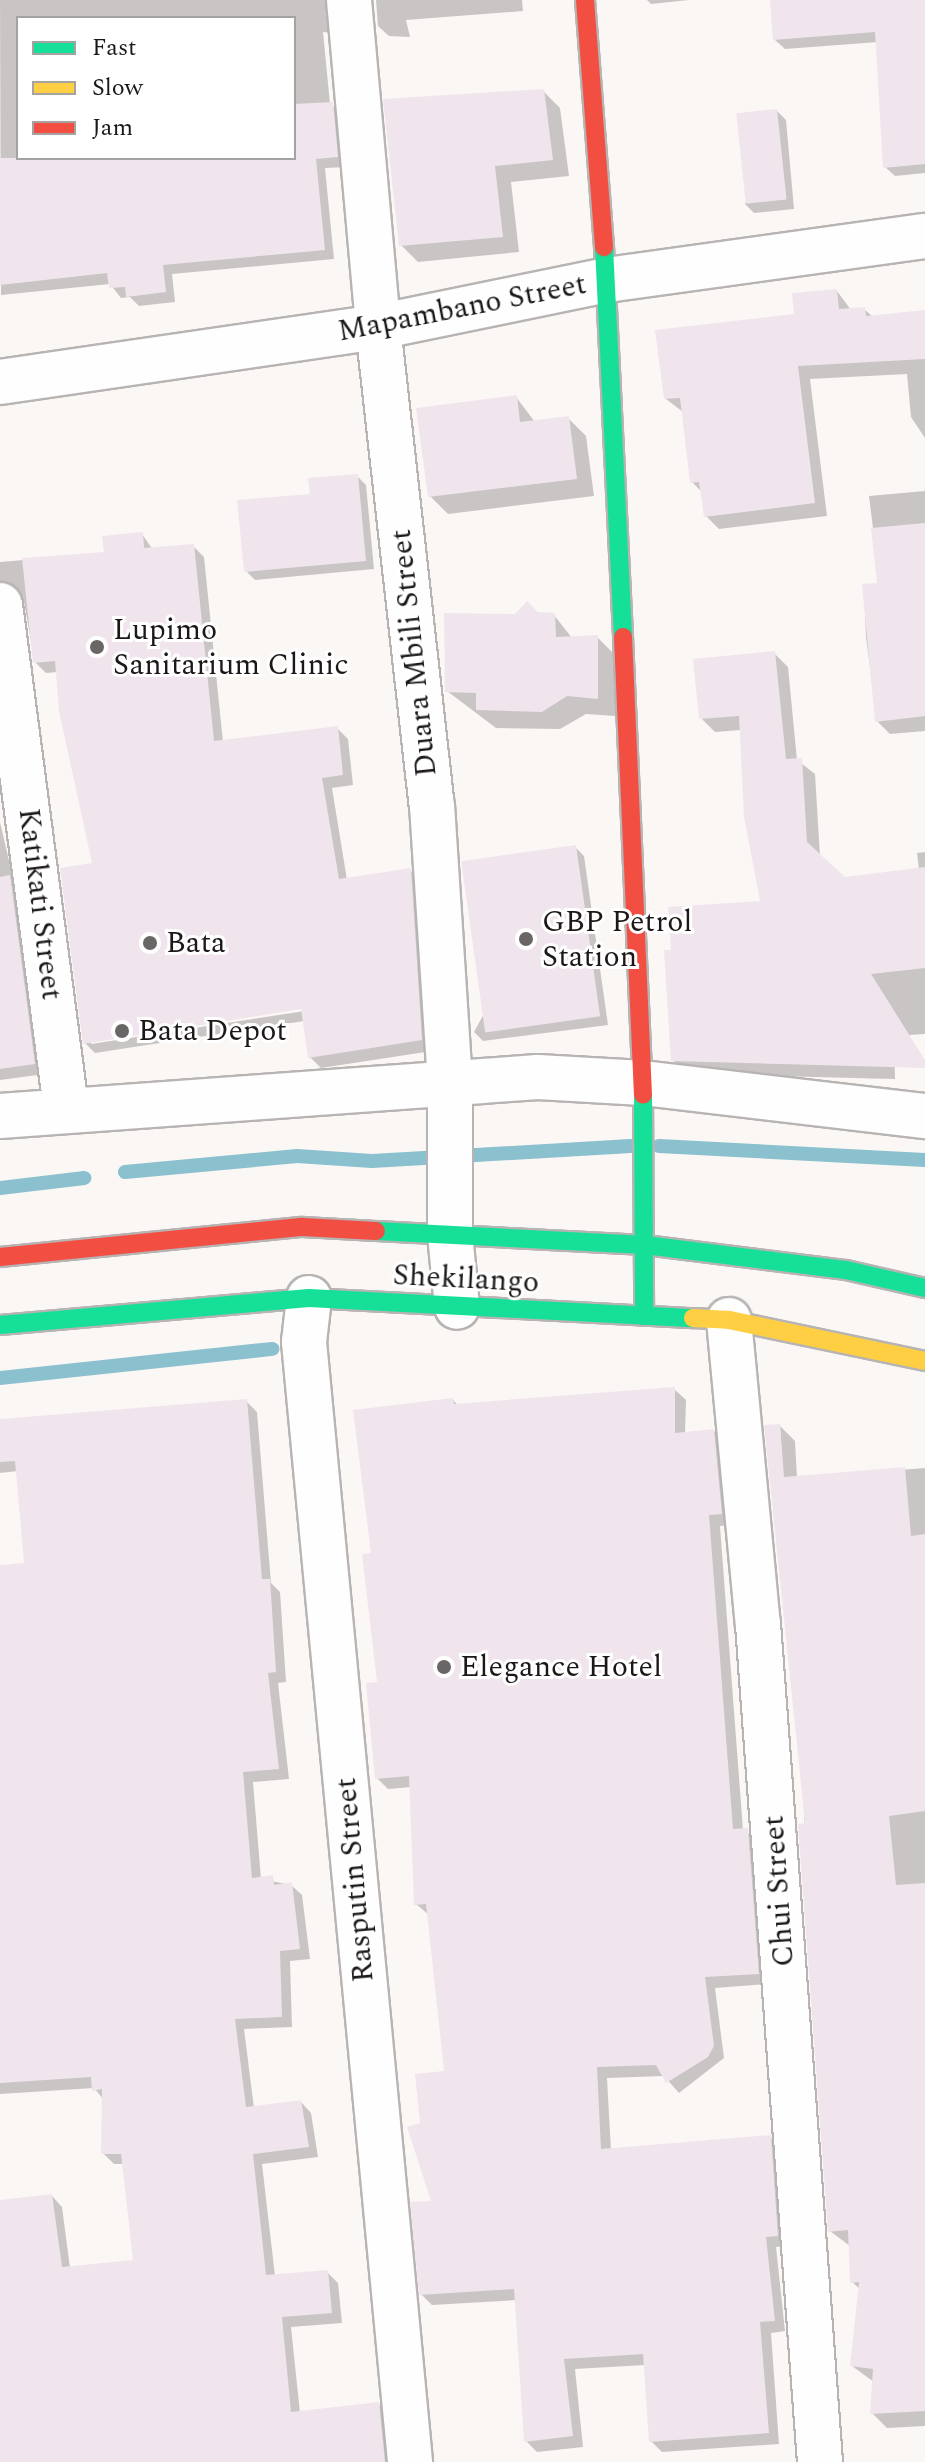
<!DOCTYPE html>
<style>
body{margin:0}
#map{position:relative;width:925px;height:2462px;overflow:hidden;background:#fbf7f5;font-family:Spectral,serif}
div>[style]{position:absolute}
.shadow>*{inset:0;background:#0003}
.stream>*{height:14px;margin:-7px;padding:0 7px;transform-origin:7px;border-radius:7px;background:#8bc0ce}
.building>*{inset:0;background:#f1e5ed;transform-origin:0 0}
.roads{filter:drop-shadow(2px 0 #b7b4b3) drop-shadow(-2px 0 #b7b4b3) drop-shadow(0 2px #b7b4b3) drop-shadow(0 -2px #b7b4b3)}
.street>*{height:44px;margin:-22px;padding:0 22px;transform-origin:22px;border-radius:22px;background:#fefefe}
.fast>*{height:18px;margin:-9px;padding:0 9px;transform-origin:9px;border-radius:9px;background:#16e098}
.slow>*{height:18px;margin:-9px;padding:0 9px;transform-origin:9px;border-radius:9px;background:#ffcf43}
.jam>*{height:18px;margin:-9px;padding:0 9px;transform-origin:9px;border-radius:9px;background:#f24e42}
.dots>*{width:22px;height:22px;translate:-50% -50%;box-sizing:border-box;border:4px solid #fff;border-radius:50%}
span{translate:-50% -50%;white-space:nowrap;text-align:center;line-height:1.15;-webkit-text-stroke:6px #fff;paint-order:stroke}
.street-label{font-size:30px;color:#1b1817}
.poi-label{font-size:30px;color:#1b1817}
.left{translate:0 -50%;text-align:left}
.legend{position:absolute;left:16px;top:16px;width:280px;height:144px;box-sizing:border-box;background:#fff;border:2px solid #a4a3a2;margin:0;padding:10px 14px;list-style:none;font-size:24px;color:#1b1817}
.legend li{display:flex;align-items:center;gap:16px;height:40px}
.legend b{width:40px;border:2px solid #a4a3a2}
</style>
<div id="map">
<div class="shadow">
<i style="clip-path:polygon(evenodd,0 0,336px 0,335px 33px,323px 32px,330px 104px,342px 114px,347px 167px,325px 168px,334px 259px,172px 274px,175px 302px,139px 306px,130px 297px,121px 298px,110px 284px,1px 295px,0 0,18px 18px,294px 18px,294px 158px,18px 158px,18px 18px)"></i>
<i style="clip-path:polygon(376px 0,522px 0,523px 11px,406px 20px,410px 37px,389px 36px,378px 26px)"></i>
<i style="clip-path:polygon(647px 0,689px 0,651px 4px)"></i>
<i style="clip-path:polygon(772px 0,925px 0,925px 173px,895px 176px,885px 167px,878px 42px,785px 49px,775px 40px)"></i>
<i style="clip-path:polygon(544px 92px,560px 108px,569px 176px,511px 182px,519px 252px,418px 262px,401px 245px)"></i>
<i style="clip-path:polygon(777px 111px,786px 120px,794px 209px,754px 213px,745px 204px)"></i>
<i style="clip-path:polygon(837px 291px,851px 310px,864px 309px,873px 317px,925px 314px,925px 438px,911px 417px,907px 374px,810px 379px,827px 516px,719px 529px,706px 516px,703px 493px,692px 482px,683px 412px,666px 399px)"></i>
<i style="clip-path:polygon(516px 397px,535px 422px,568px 418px,586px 436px,594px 496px,448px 514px,430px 496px)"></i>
<i style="clip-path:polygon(357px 476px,366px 485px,374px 569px,255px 580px,246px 571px,312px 495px)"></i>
<i style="clip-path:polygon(925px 491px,925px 731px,890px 734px,877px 721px,866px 637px,864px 586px,880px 585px,869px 496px)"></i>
<i style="clip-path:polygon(evenodd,142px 534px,153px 550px,193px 546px,204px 557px,223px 742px,337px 728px,348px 739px,353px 785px,332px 788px,347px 880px,410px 870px,421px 881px,432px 1051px,321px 1068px,310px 1057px,304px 1021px,95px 1053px,85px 1043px,94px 864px,58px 672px,46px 673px,35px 662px,23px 597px,8px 590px,0 596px,0 562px,106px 553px,142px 534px,310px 1006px,311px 1010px,91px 1044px,91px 1040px,310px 1006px)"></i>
<i style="clip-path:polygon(537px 614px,554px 615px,572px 638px,597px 637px,615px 655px,615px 716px,586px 714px,560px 729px,496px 728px,447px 691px)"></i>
<i style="clip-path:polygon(774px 653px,788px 667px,797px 760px,815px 774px,820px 856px,844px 879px,919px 870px,917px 853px,925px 852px,925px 1034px,894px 1036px,895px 1079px,687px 1074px,673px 1060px,673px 952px,762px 903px,741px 730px,715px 732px,701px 718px)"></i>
<i style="clip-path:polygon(0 822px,14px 882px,20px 888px,45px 1074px,0 1080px)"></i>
<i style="clip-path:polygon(575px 847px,584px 856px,608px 1025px,483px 1041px,474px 1032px)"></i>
<i style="clip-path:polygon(674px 1389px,686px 1400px,685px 1434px,714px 1431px,725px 1443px,733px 1525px,720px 1526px,743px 1830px,758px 1841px,769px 1984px,715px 1988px,724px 2058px,679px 2093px,664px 2076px,607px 2078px,611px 2150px,770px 2137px,781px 2148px,788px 2246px,776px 2247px,785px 2331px,771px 2333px,779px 2444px,662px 2452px,651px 2441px,645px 2365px,575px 2369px,583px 2447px,537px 2452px,526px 2441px,517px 2300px,432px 2305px,421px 2294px,434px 2203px,423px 2124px,446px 2073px,429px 1915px,416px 1904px,412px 1787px,388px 1789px,377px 1778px,379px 1684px,373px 1555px,453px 1400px,459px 1406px)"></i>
<i style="clip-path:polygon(246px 1401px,257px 1412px,271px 1583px,280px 1592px,286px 1682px,278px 1683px,289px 1779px,253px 1782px,261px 1879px,291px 1885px,302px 1895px,310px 1959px,290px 1961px,292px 2027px,244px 2029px,254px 2108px,301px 2102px,311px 2113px,318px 2157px,262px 2164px,275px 2276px,327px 2272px,338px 2283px,342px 2323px,291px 2327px,300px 2413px,378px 2404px,389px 2414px,395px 2462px,0 2462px,0 2202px,52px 2196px,62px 2207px,70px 2268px,135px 2261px,124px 2164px,114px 2164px,103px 2153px,104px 2100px,94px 2088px,0 2094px,0 1567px,26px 1565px,18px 1471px,0 1473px,0 1421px)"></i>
<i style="clip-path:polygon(780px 1426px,795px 1441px,797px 1478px,925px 1468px,925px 2426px,887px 2428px,872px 2413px,874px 2382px,852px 2366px,860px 2289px,852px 2282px,850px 2246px,830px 2231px)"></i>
</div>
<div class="stream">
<i style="left:659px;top:1146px;width:266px;rotate:3deg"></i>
<i style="left:125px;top:1172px;width:173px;rotate:-5.3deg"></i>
<i style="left:297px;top:1156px;width:75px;rotate:3.8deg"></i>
<i style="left:372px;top:1161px;width:259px;rotate:-3.3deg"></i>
<i style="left:0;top:1188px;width:85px;rotate:-6.8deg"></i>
<i style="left:0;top:1378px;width:274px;rotate:-6.1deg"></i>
</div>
<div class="building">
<i style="clip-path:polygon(770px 0,925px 0,925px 164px,883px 168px,875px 32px,773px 40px)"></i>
<i style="clip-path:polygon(544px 89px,553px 160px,495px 166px,503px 237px,399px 246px,383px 99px)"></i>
<i style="clip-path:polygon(333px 102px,338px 157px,316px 159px,325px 250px,163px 265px,166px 292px,126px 297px,125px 287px,109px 288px,107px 273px,0 285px,0 158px,294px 158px,294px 104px)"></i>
<i style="left:777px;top:109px;width:91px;height:41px;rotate:84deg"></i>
<i style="clip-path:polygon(837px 289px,839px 309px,865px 307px,866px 316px,925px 310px,925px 359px,798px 366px,815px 503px,704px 517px,699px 482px,690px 483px,680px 398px,664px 399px,655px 330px,794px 314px,792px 293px)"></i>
<i style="clip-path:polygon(517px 395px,520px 422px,569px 416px,577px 479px,428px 497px,416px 408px)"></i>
<i style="clip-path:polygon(358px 474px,366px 561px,244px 572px,237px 500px,310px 494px,308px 478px)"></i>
<i style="clip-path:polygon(925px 523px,925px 716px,875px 722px,862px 584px,877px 583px,871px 528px)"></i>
<i style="clip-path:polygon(143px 532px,144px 548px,194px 544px,214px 741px,338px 726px,343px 775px,322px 778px,339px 879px,411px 868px,422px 1040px,308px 1058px,301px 1009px,83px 1044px,60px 868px,92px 863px,59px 711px,55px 661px,33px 663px,22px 558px,104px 552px,102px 536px)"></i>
<i style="clip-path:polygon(527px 601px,538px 612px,555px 613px,556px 637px,598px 635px,598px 699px,567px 696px,542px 712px,476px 710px,476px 693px,445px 692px,444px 613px,515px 614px)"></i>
<i style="clip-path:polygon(775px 651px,786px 759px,802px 758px,807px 842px,845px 877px,925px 867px,925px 968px,871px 974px,925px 1060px,925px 1068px,671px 1061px,664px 950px,671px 950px,668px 907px,760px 901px,744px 817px,739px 716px,699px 719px,693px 659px)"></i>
<i style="left:576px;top:845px;width:173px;height:116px;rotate:82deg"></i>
<i style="clip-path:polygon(10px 875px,35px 1064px,0 1069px,0 877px)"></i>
<i style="clip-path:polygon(675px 1387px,675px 1433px,714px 1429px,722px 1514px,709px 1515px,733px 1829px,748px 1828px,759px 1974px,705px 1977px,714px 2046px,708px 2057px,666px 2083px,656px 2065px,597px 2067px,601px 2149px,771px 2135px,778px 2236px,766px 2237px,775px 2321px,760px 2322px,769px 2433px,649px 2442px,643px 2354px,564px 2359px,573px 2436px,524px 2442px,514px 2289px,419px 2295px,410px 2202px,431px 2201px,407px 2127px,420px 2123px,415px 2074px,444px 2071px,426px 1904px,414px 1905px,409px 1776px,375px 1779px,366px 1683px,377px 1682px,362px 1554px,371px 1553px,353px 1410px,453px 1398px,454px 1404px)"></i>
<i style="clip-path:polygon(247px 1399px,262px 1579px,270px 1579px,276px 1672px,268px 1673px,279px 1769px,243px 1772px,252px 1878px,273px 1875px,274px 1885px,292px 1882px,300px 1949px,280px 1951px,282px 2017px,235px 2019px,246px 2107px,301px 2100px,309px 2147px,253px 2154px,266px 2275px,328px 2270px,332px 2313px,282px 2317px,291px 2412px,379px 2402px,385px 2462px,0 2462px,0 2200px,52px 2194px,62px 2267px,133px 2260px,121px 2154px,101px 2154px,102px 2089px,92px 2091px,91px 2077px,0 2083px,0 1565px,24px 1563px,15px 1461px,0 1462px,0 1419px)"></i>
<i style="clip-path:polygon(780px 1424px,784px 1477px,905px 1467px,911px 1536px,925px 1534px,925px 1811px,889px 1816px,896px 1885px,925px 1883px,925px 2411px,870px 2414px,873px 2369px,850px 2366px,859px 2282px,850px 2283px,848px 2230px,828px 2232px,798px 1824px,805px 1823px,764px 1425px)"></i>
</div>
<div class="roads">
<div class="street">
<i style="left:349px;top:0;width:328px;rotate:84.9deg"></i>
<i style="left:378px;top:327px;width:481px;rotate:83.6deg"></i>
<i style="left:432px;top:805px;width:278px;rotate:86.3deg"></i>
<i style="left:450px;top:1082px;width:152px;rotate:90deg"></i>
<i style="left:450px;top:1234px;width:73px;rotate:84.5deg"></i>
<i style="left:0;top:382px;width:382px;rotate:-8.3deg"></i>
<i style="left:378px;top:327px;width:234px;rotate:-11.6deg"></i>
<i style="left:607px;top:280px;width:321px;rotate:-7.9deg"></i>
<i style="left:0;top:605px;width:507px;rotate:82.52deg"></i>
<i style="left:0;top:1116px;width:539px;rotate:-4.15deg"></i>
<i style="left:538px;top:1077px;width:105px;rotate:3.3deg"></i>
<i style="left:643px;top:1083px;width:284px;rotate:6.7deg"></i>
<i style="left:309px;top:1298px;width:44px;rotate:96.5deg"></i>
<i style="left:304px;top:1342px;width:1125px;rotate:84.59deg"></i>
<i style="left:729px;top:1320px;width:305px;rotate:84.6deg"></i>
<i style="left:758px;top:1624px;width:840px;rotate:85.77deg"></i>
</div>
<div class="fast">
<i style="left:604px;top:247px;width:390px;rotate:87.2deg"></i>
<i style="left:643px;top:1095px;width:221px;rotate:89.7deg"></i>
<i style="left:376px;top:1231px;width:269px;rotate:3deg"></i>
<i style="left:645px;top:1245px;width:203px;rotate:7.1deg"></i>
<i style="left:846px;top:1270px;width:81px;rotate:12.8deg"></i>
<i style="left:0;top:1325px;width:310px;rotate:-5deg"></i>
<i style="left:309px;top:1298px;width:385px;rotate:3deg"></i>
</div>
<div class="slow">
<i style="left:693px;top:1318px;width:36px;rotate:3deg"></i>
<i style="left:729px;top:1320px;width:200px;rotate:11.8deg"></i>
</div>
<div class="jam">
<i style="left:585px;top:0;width:248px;rotate:85.6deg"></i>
<i style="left:623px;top:637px;width:458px;rotate:87.5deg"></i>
<i style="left:0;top:1257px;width:304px;rotate:-5.7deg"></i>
<i style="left:303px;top:1227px;width:73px;rotate:3.1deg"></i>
</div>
</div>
<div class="dots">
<i style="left:97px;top:647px;background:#696665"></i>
<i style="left:526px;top:939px;background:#696665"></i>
<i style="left:150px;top:943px;background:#696665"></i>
<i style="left:122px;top:1031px;background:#696665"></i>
<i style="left:444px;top:1667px;background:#696665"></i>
</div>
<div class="street-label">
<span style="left:462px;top:308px;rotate:-11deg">Mapambano Street</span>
<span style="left:414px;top:653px;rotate:-96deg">Duara Mbili Street</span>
<span style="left:40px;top:904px;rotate:83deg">Katikati Street</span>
<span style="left:466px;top:1279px;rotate:3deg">Shekilango</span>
<span style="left:355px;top:1880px;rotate:-95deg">Rasputin Street</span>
<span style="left:779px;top:1891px;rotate:-94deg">Chui Street</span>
</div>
<div class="poi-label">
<span class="left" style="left:113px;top:647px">Lupimo<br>Sanitarium Clinic</span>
<span class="left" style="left:542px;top:939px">GBP Petrol<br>Station</span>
<span class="left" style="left:166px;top:943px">Bata</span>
<span class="left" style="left:138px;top:1031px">Bata Depot</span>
<span class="left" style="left:460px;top:1667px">Elegance Hotel</span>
</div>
<ul class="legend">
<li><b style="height:10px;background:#16e098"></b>Fast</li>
<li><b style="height:10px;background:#ffcf43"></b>Slow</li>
<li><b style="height:10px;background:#f24e42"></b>Jam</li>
</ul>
</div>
